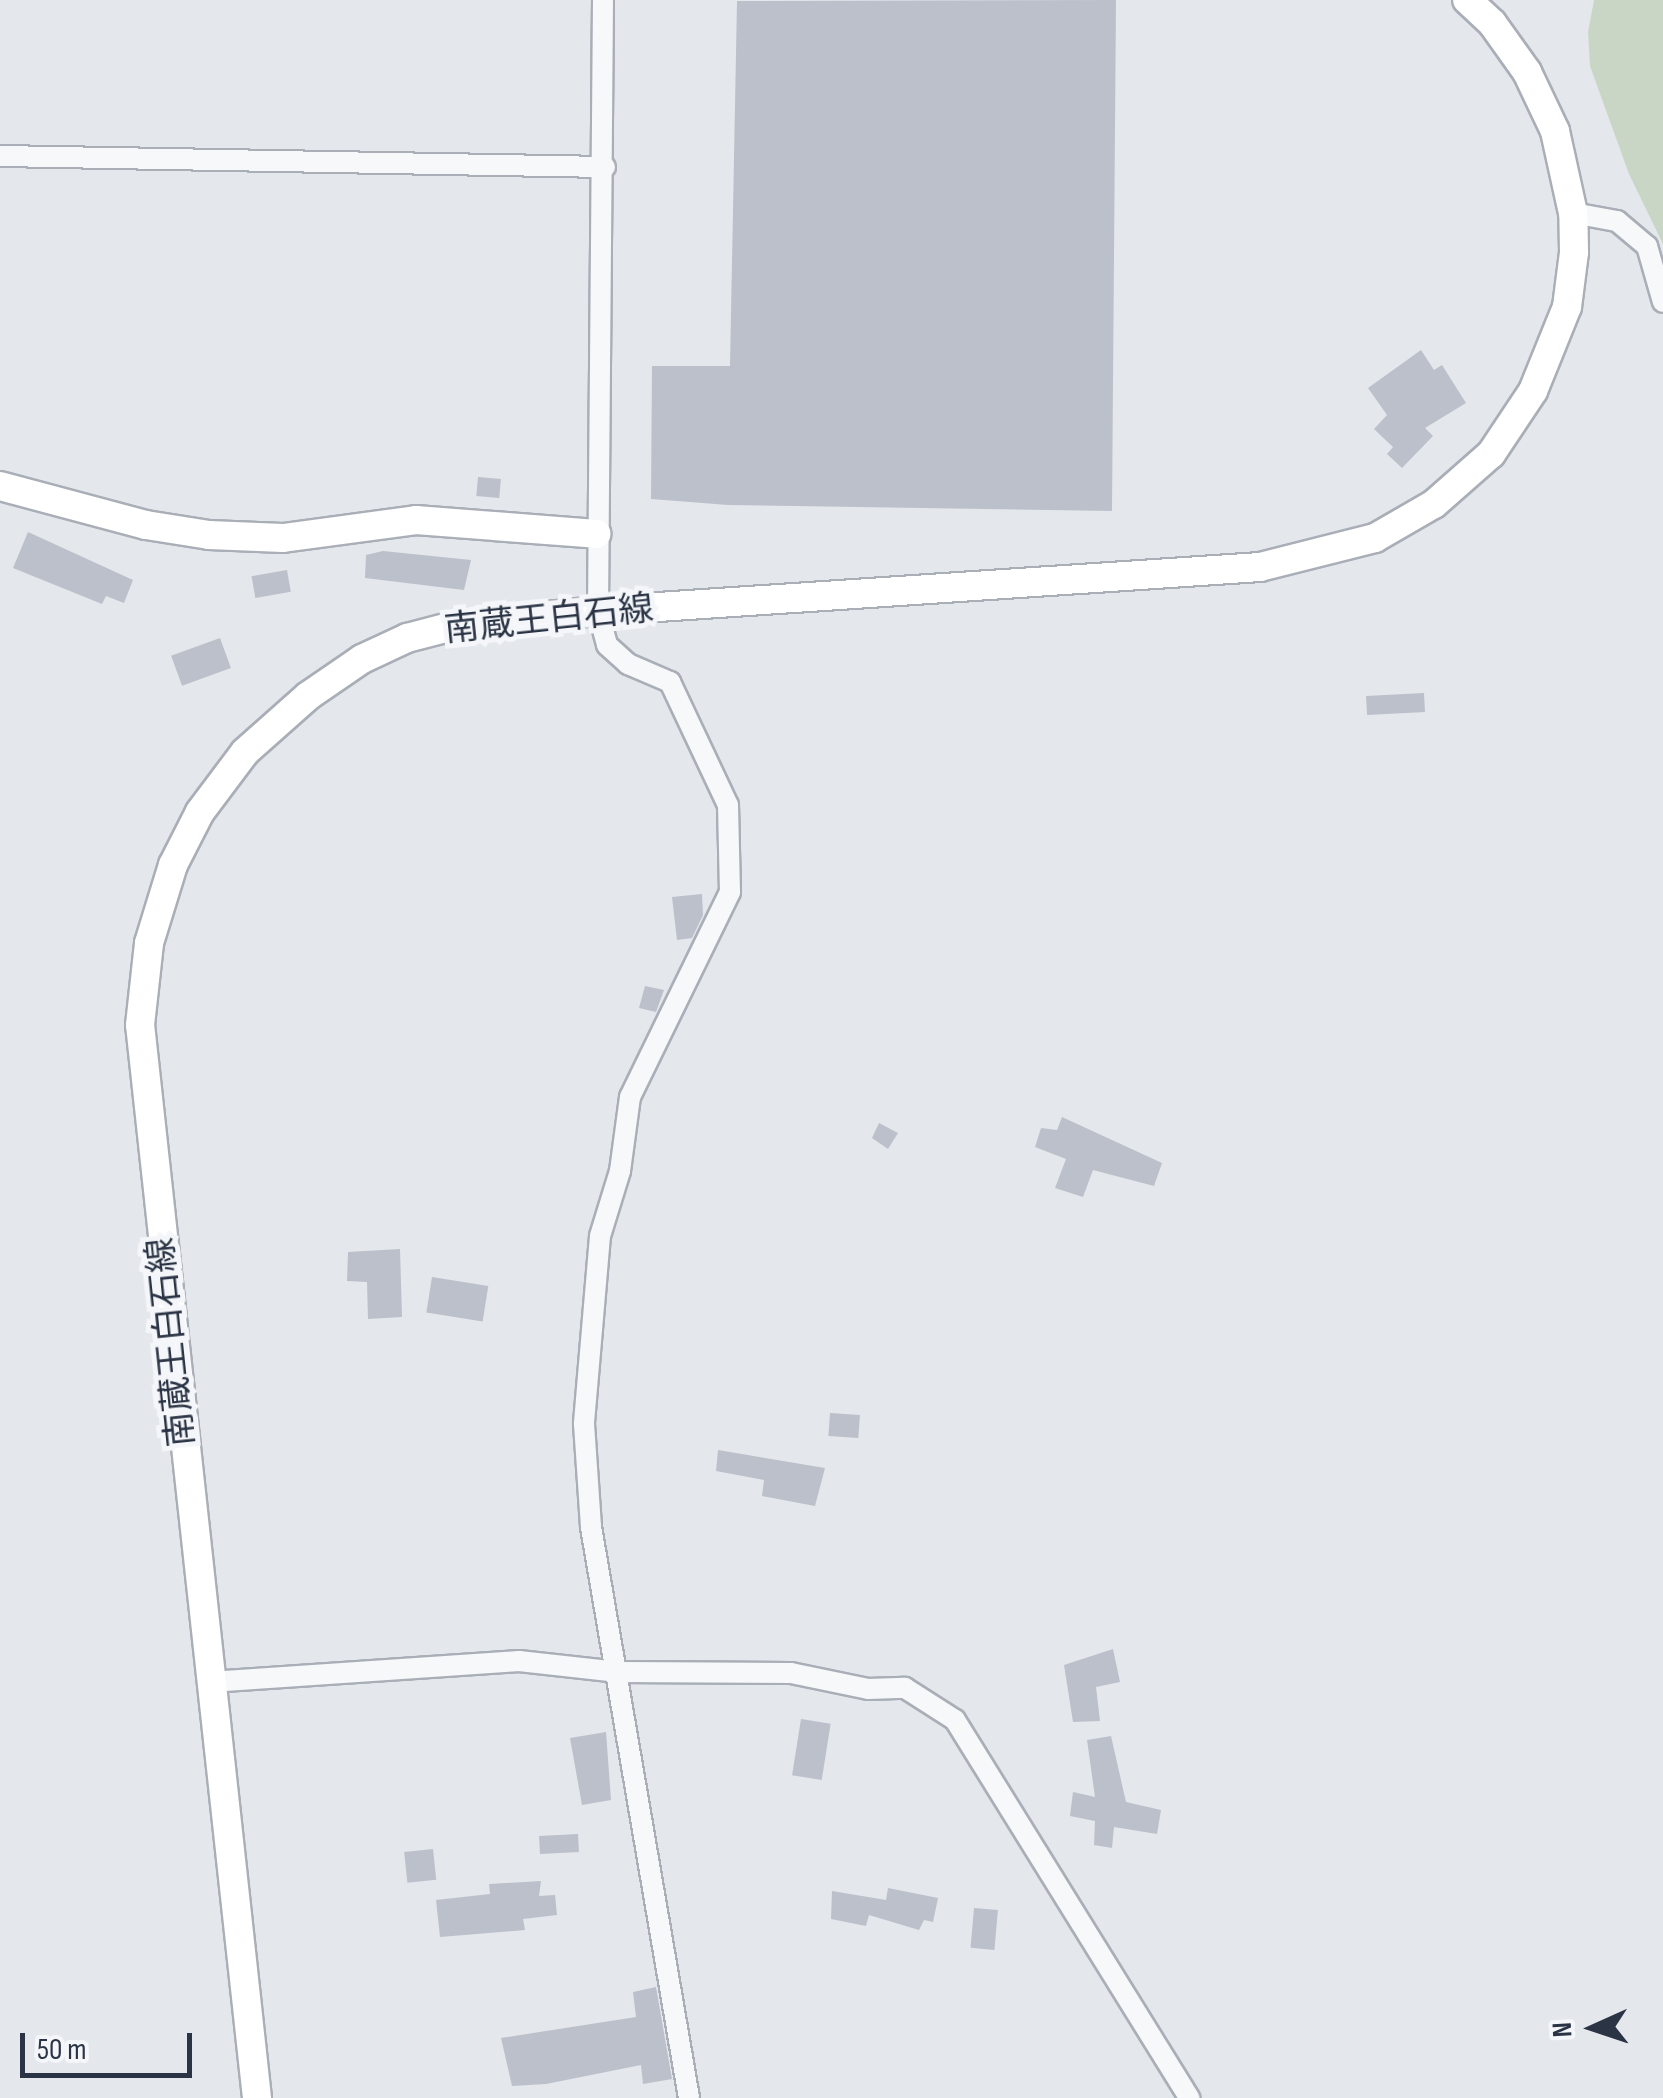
<!DOCTYPE html>
<meta charset="utf-8">
<style>
body{margin:0}
#map{position:relative;width:1663px;height:2098px;overflow:hidden;background:#e4e7ec;font-family:"Sofia Sans Condensed","Noto Sans JP",sans-serif}
div>[style]{position:absolute}
.green>*{inset:0;background:#c9d6c5}
.building>*{inset:0;background:#bbc0ca;transform-origin:0 0}
.roads{filter:drop-shadow(2px 0 #a9aeb7) drop-shadow(-2px 0 #a9aeb7) drop-shadow(0 2px #a9aeb7) drop-shadow(0 -2px #a9aeb7)}
.street>*{height:20px;margin:-10px;padding:0 10px;transform-origin:10px;border-radius:10px;background:#f7f8fa}
.secondary>*{height:28px;margin:-14px;padding:0 14px;transform-origin:14px;border-radius:14px;background:#fff}
span{translate:-50% -50%;white-space:nowrap;text-align:center;line-height:1.15;-webkit-text-stroke:10px #f4f6f9;paint-order:stroke}
.street-label{font-size:35px;color:#2b3445}
.north{position:absolute;left:1543px;top:1978px;width:100px;height:100px;-webkit-text-stroke:8px #f4f6f9;paint-order:stroke;rotate:267deg;font-size:28px;font-weight:700;line-height:40px;text-align:center;color:#2b3445}
.north::after{content:'';display:block;margin:auto;width:35px;height:45px;background:#2b3445;clip-path:polygon(50% 0,100% 100%,50% 72%,0 100%)}
.scale{position:absolute;left:20px;top:2033px;width:172px;height:45px;box-sizing:border-box;border:5px solid #2b3445;border-top:0;padding-left:12px;font-size:30px;line-height:35px;white-space:nowrap;color:#2b3445;-webkit-text-stroke:8px #f4f6f9;paint-order:stroke}
</style>
<div id="map">
<div class="green">
<i style="clip-path:polygon(1594px 0,1663px 0,1663px 244px,1629px 174px,1590px 66px,1588px 32px)"></i>
</div>
<div class="building">
<i style="clip-path:polygon(1116px 0,1112px 511px,728px 505px,651px 499px,652px 366px,730px 366px,737px 1px)"></i>
<i style="clip-path:polygon(1421px 350px,1434px 370px,1442px 365px,1466px 403px,1425px 428px,1433px 436px,1402px 468px,1387px 454px,1393px 447px,1374px 429px,1387px 415px,1368px 388px)"></i>
<i style="left:478px;top:477px;width:23px;height:19px;rotate:5deg"></i>
<i style="clip-path:polygon(28px 532px,133px 580px,124px 603px,106px 596px,102px 604px,13px 568px)"></i>
<i style="clip-path:polygon(383px 551px,471px 560px,464px 590px,365px 578px,366px 555px)"></i>
<i style="left:287px;top:570px;width:22px;height:36px;rotate:80deg"></i>
<i style="left:220px;top:638px;width:32px;height:52px;rotate:70deg"></i>
<i style="left:1424px;top:693px;width:19px;height:58px;rotate:87deg"></i>
<i style="clip-path:polygon(702px 894px,703px 915px,692px 938px,677px 940px,672px 897px)"></i>
<i style="clip-path:polygon(645px 986px,664px 990px,656px 1012px,639px 1008px)"></i>
<i style="clip-path:polygon(1062px 1117px,1162px 1163px,1154px 1186px,1093px 1170px,1083px 1197px,1055px 1188px,1066px 1159px,1035px 1147px,1041px 1128px,1057px 1130px)"></i>
<i style="clip-path:polygon(879px 1123px,898px 1133px,888px 1149px,872px 1138px)"></i>
<i style="clip-path:polygon(400px 1249px,402px 1317px,368px 1319px,367px 1282px,347px 1281px,348px 1252px)"></i>
<i style="left:432px;top:1277px;width:57px;height:36px;rotate:9deg"></i>
<i style="left:830px;top:1413px;width:30px;height:23px;rotate:4deg"></i>
<i style="clip-path:polygon(718px 1450px,825px 1468px,815px 1506px,762px 1496px,764px 1480px,716px 1471px)"></i>
<i style="clip-path:polygon(1113px 1649px,1120px 1682px,1096px 1687px,1100px 1721px,1073px 1722px,1064px 1665px)"></i>
<i style="left:801px;top:1719px;width:30px;height:57px;rotate:9deg"></i>
<i style="clip-path:polygon(606px 1732px,611px 1800px,582px 1805px,570px 1738px)"></i>
<i style="clip-path:polygon(1111px 1736px,1126px 1802px,1161px 1810px,1157px 1834px,1114px 1827px,1112px 1848px,1094px 1845px,1095px 1821px,1070px 1816px,1073px 1792px,1095px 1797px,1087px 1740px)"></i>
<i style="left:578px;top:1834px;width:18px;height:39px;rotate:87deg"></i>
<i style="left:433px;top:1849px;width:31px;height:29px;rotate:84deg"></i>
<i style="clip-path:polygon(541px 1881px,539px 1896px,555px 1895px,557px 1915px,523px 1919px,525px 1930px,440px 1937px,436px 1900px,490px 1894px,489px 1884px)"></i>
<i style="clip-path:polygon(888px 1888px,938px 1898px,933px 1922px,924px 1920px,919px 1930px,869px 1915px,866px 1926px,831px 1919px,832px 1891px,886px 1900px)"></i>
<i style="left:974px;top:1908px;width:24px;height:40px;rotate:5deg"></i>
<i style="clip-path:polygon(656px 1987px,672px 2079px,643px 2084px,641px 2065px,546px 2084px,512px 2086px,501px 2038px,636px 2017px,633px 1992px)"></i>
</div>
<div class="roads">
<div class="street">
<i style="left:603px;top:0;width:611px;rotate:90.47deg"></i>
<i style="left:598px;top:611px;width:35px;rotate:75deg"></i>
<i style="left:607px;top:645px;width:28px;rotate:42deg"></i>
<i style="left:628px;top:664px;width:46px;rotate:23.2deg"></i>
<i style="left:670px;top:682px;width:136px;rotate:64.8deg"></i>
<i style="left:728px;top:805px;width:87px;rotate:88.7deg"></i>
<i style="left:730px;top:892px;width:228px;rotate:116deg"></i>
<i style="left:630px;top:1097px;width:75px;rotate:97.7deg"></i>
<i style="left:620px;top:1171px;width:68px;rotate:107.1deg"></i>
<i style="left:600px;top:1236px;width:189px;rotate:94.9deg"></i>
<i style="left:584px;top:1424px;width:103px;rotate:86.1deg"></i>
<i style="left:591px;top:1527px;width:579px;rotate:80.26deg"></i>
<i style="left:0;top:156px;width:605px;rotate:1.04deg"></i>
<i style="left:1573px;top:213px;width:45px;rotate:10.3deg"></i>
<i style="left:1617px;top:221px;width:39px;rotate:40deg"></i>
<i style="left:1647px;top:246px;width:58px;rotate:74.1deg"></i>
<i style="left:210px;top:1682px;width:310px;rotate:-3.9deg"></i>
<i style="left:519px;top:1661px;width:100px;rotate:6.3deg"></i>
<i style="left:618px;top:1672px;width:173px;rotate:0.3deg"></i>
<i style="left:791px;top:1673px;width:79px;rotate:11.7deg"></i>
<i style="left:868px;top:1689px;width:37px;rotate:-2deg"></i>
<i style="left:905px;top:1688px;width:59px;rotate:32.6deg"></i>
<i style="left:955px;top:1720px;width:445px;rotate:58.2deg"></i>
</div>
<div class="secondary">
<i style="left:0;top:486px;width:151px;rotate:15deg"></i>
<i style="left:146px;top:525px;width:64px;rotate:9deg"></i>
<i style="left:209px;top:535px;width:74px;rotate:2.3deg"></i>
<i style="left:283px;top:538px;width:134px;rotate:-7.7deg"></i>
<i style="left:416px;top:520px;width:181px;rotate:4.4deg"></i>
<i style="left:257px;top:2098px;width:1079px;rotate:-96.22deg"></i>
<i style="left:140px;top:1025px;width:82px;rotate:-83.7deg"></i>
<i style="left:149px;top:943px;width:82px;rotate:-72.9deg"></i>
<i style="left:173px;top:865px;width:59px;rotate:-63deg"></i>
<i style="left:200px;top:812px;width:75px;rotate:-53.1deg"></i>
<i style="left:245px;top:752px;width:84px;rotate:-41.6deg"></i>
<i style="left:308px;top:696px;width:65px;rotate:-34.4deg"></i>
<i style="left:362px;top:659px;width:50px;rotate:-25deg"></i>
<i style="left:407px;top:638px;width:52px;rotate:-14.6deg"></i>
<i style="left:457px;top:625px;width:142px;rotate:-5.7deg"></i>
<i style="left:598px;top:611px;width:663px;rotate:-3.8deg"></i>
<i style="left:1260px;top:567px;width:119px;rotate:-14.2deg"></i>
<i style="left:1375px;top:538px;width:68px;rotate:-30deg"></i>
<i style="left:1434px;top:504px;width:76px;rotate:-41.3deg"></i>
<i style="left:1491px;top:454px;width:76px;rotate:-56.3deg"></i>
<i style="left:1533px;top:391px;width:91px;rotate:-68deg"></i>
<i style="left:1567px;top:307px;width:55px;rotate:-82.7deg"></i>
<i style="left:1574px;top:252px;width:39px;rotate:-91deg"></i>
<i style="left:1573px;top:213px;width:84px;rotate:-102.4deg"></i>
<i style="left:1555px;top:131px;width:65px;rotate:-115.4deg"></i>
<i style="left:1527px;top:72px;width:60px;rotate:-125.5deg"></i>
<i style="left:1492px;top:23px;width:34px;rotate:-137deg"></i>
</div>
</div>
<div class="street-label">
<span style="left:549px;top:620px;rotate:-6deg">南蔵王白石線</span>
<span style="left:172px;top:1342px;rotate:-96deg">南蔵王白石線</span>
</div>
<div class="north">N</div>
<div class="scale">50 m</div>
</div>
